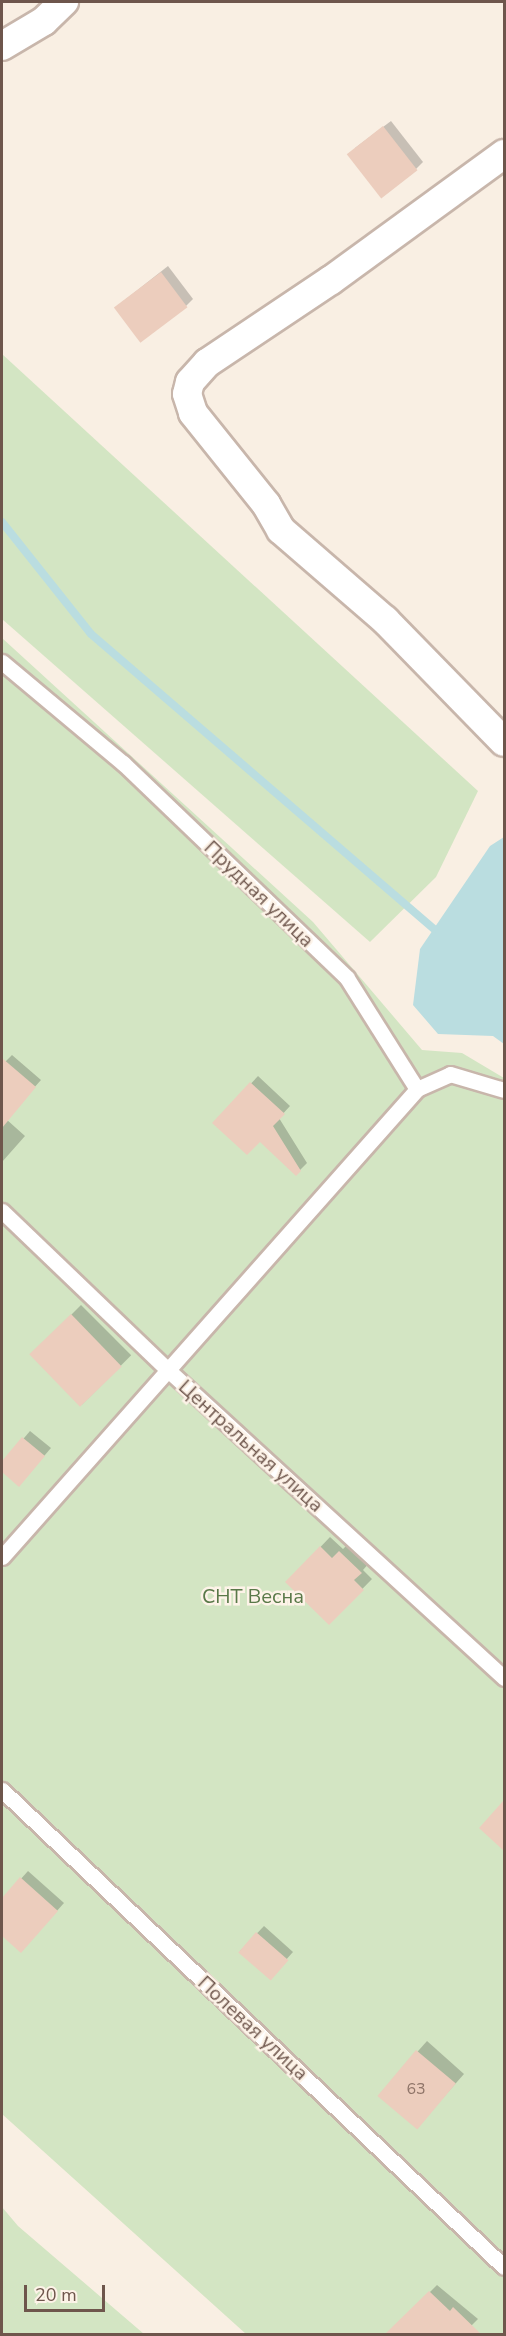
<!DOCTYPE html>
<meta charset="utf-8">
<style>
body{margin:0}
#map{position:relative;width:506px;height:2336px;overflow:hidden;background:#f9efe3;font-family:"Nunito Sans",sans-serif}
div>[style]{position:absolute}
.green>*{inset:0;background:#d3e5c3}
.water>*{inset:0;background:#badde0}
.shadow>*{inset:0;background:#0003;transform-origin:0 0}
.stream>*{height:8px;margin:-4px;padding:0 4px;transform-origin:4px;border-radius:4px;background:#badde0}
.building>*{inset:0;background:#eccdbd;transform-origin:0 0}
.roads{filter:drop-shadow(2px 0 #c8b6ab) drop-shadow(-2px 0 #c8b6ab) drop-shadow(0 2px #c8b6ab) drop-shadow(0 -2px #c8b6ab)}
.lane>*{height:15px;margin:-7.5px;padding:0 7.5px;transform-origin:7.5px;border-radius:7.5px;background:#fff}
.street>*{height:28px;margin:-14px;padding:0 14px;transform-origin:14px;border-radius:14px;background:#fff}
span{translate:-50% -50%;white-space:nowrap;text-align:center;line-height:1.15;-webkit-text-stroke:5px #fdf3e8;paint-order:stroke}
.number-label{font-size:16px;color:#8e7468}
.number-label span{-webkit-text-stroke-width:0}
.street-label{font-size:20px;color:#6e564c}
.park-label{font-size:20px;color:#597948}
.frame{position:absolute;inset:0;border:3px solid #6e564c;pointer-events:none}
.scale{position:absolute;left:24px;top:2285px;width:81px;height:27px;box-sizing:border-box;border:3px solid #6e564c;border-top:0;padding-left:8px;font-size:18px;line-height:21px;white-space:nowrap;color:#6e564c;-webkit-text-stroke:4px #fdf3e8;paint-order:stroke}
</style>
<div id="map">
<div class="green">
<i style="clip-path:polygon(2px 354px,478px 791px,436px 877px,370px 942px,2px 619px)"></i>
<i style="clip-path:polygon(2px 638px,313px 922px,422px 1050px,462px 1053px,504px 1078px,504px 2334px,246px 2334px,2px 2114px)"></i>
<i style="clip-path:polygon(2px 2207px,18px 2226px,144px 2334px,2px 2334px)"></i>
</div>
<div class="water">
<i style="clip-path:polygon(504px 837px,504px 1044px,493px 1036px,438px 1034px,413px 1005px,420px 949px,490px 846px)"></i>
</div>
<div class="shadow">
<i style="clip-path:polygon(391px 121px,423px 162px,416px 169px,355px 148px)"></i>
<i style="clip-path:polygon(168px 266px,193px 299px,186px 306px,116px 307px)"></i>
<i style="clip-path:polygon(12px 1055px,41px 1080px,6px 1119px,25px 1136px,2px 1162px,2px 1065px)"></i>
<i style="clip-path:polygon(258px 1076px,290px 1106px,279px 1118px,307px 1163px,300px 1170px,260px 1140px,214px 1123px)"></i>
<i style="left:81px;top:1305px;width:71px;height:70px;rotate:45deg"></i>
<i style="clip-path:polygon(30px 1431px,51px 1448px,19px 1485px,2px 1470px,2px 1464px)"></i>
<i style="clip-path:polygon(330px 1537px,343px 1549px,350px 1542px,370px 1562px,363px 1570px,372px 1579px,329px 1623px,287px 1582px)"></i>
<i style="clip-path:polygon(504px 1802px,504px 1849px,481px 1828px)"></i>
<i style="clip-path:polygon(28px 1871px,64px 1903px,21px 1951px,2px 1934px,2px 1900px)"></i>
<i style="clip-path:polygon(264px 1926px,293px 1952px,276px 1971px,240px 1951px)"></i>
<i style="clip-path:polygon(427px 2041px,464px 2074px,426px 2117px,379px 2095px)"></i>
<i style="clip-path:polygon(437px 2285px,478px 2319px,463px 2334px,398px 2334px,398px 2324px)"></i>
</div>
<div class="stream">
<i style="left:2px;top:522px;width:143px;rotate:51.5deg"></i>
<i style="left:91px;top:634px;width:452px;rotate:40.7deg"></i>
</div>
<div class="building">
<i style="left:383px;top:126px;width:56px;height:46px;rotate:52deg"></i>
<i style="left:161px;top:272px;width:44px;height:59px;rotate:53deg"></i>
<i style="clip-path:polygon(2px 1058px,36px 1087px,2px 1128px)"></i>
<i style="clip-path:polygon(250px 1082px,285px 1114px,273px 1126px,301px 1171px,296px 1176px,260px 1142px,247px 1155px,212px 1123px)"></i>
<i style="left:71px;top:1314px;width:73px;height:58px;rotate:46deg"></i>
<i style="clip-path:polygon(22px 1437px,45px 1456px,19px 1487px,2px 1472px,2px 1461px)"></i>
<i style="clip-path:polygon(320px 1546px,332px 1558px,339px 1551px,362px 1573px,354px 1580px,364px 1590px,329px 1625px,285px 1582px)"></i>
<i style="clip-path:polygon(504px 1800px,504px 1851px,479px 1828px)"></i>
<i style="clip-path:polygon(20px 1877px,58px 1911px,21px 1953px,2px 1936px,2px 1898px)"></i>
<i style="left:256px;top:1932px;width:43px;height:27px;rotate:41deg"></i>
<i style="left:416px;top:2050px;width:52px;height:60px;rotate:40deg"></i>
<i style="clip-path:polygon(429px 2291px,450px 2311px,453px 2307px,481px 2334px,385px 2334px)"></i>
</div>
<div class="roads">
<div class="lane">
<i style="left:2px;top:662px;width:158px;rotate:39.9deg"></i>
<i style="left:123px;top:763px;width:310px;rotate:43.8deg"></i>
<i style="left:347px;top:978px;width:131px;rotate:57.8deg"></i>
<i style="left:2px;top:1211px;width:230px;rotate:43.8deg"></i>
<i style="left:168px;top:1370px;width:456px;rotate:42.5deg"></i>
<i style="left:2px;top:1557px;width:625px;rotate:-48.43deg"></i>
<i style="left:417px;top:1089px;width:36px;rotate:-24deg"></i>
<i style="left:450px;top:1074px;width:56px;rotate:16.5deg"></i>
<i style="left:2px;top:1790px;width:692px;rotate:43.54deg"></i>
</div>
<div class="street">
<i style="left:2px;top:46px;width:49px;rotate:-30.8deg"></i>
<i style="left:44px;top:21px;width:28px;rotate:-44deg"></i>
<i style="left:504px;top:154px;width:214px;rotate:143.9deg"></i>
<i style="left:331px;top:280px;width:149px;rotate:146.2deg"></i>
<i style="left:207px;top:363px;width:25px;rotate:132deg"></i>
<i style="left:190px;top:382px;width:12px;rotate:104deg"></i>
<i style="left:187px;top:394px;width:20px;rotate:72deg"></i>
<i style="left:193px;top:413px;width:117px;rotate:51.3deg"></i>
<i style="left:266px;top:504px;width:30px;rotate:60deg"></i>
<i style="left:281px;top:530px;width:138px;rotate:40.9deg"></i>
<i style="left:385px;top:620px;width:170px;rotate:45.7deg"></i>
</div>
</div>
<div class="number-label">
<span style="left:416px;top:2089px">63</span>
</div>
<div class="street-label">
<span style="left:259px;top:894px;rotate:44deg">Прудная улица</span>
<span style="left:251px;top:1446px;rotate:42deg">Центральная улица</span>
<span style="left:253px;top:2028px;rotate:43deg">Полевая улица</span>
</div>
<div class="park-label">
<span style="left:253px;top:1596px">СНТ Весна</span>
</div>
<div class="frame"></div>
<div class="scale">20 m</div>
</div>
